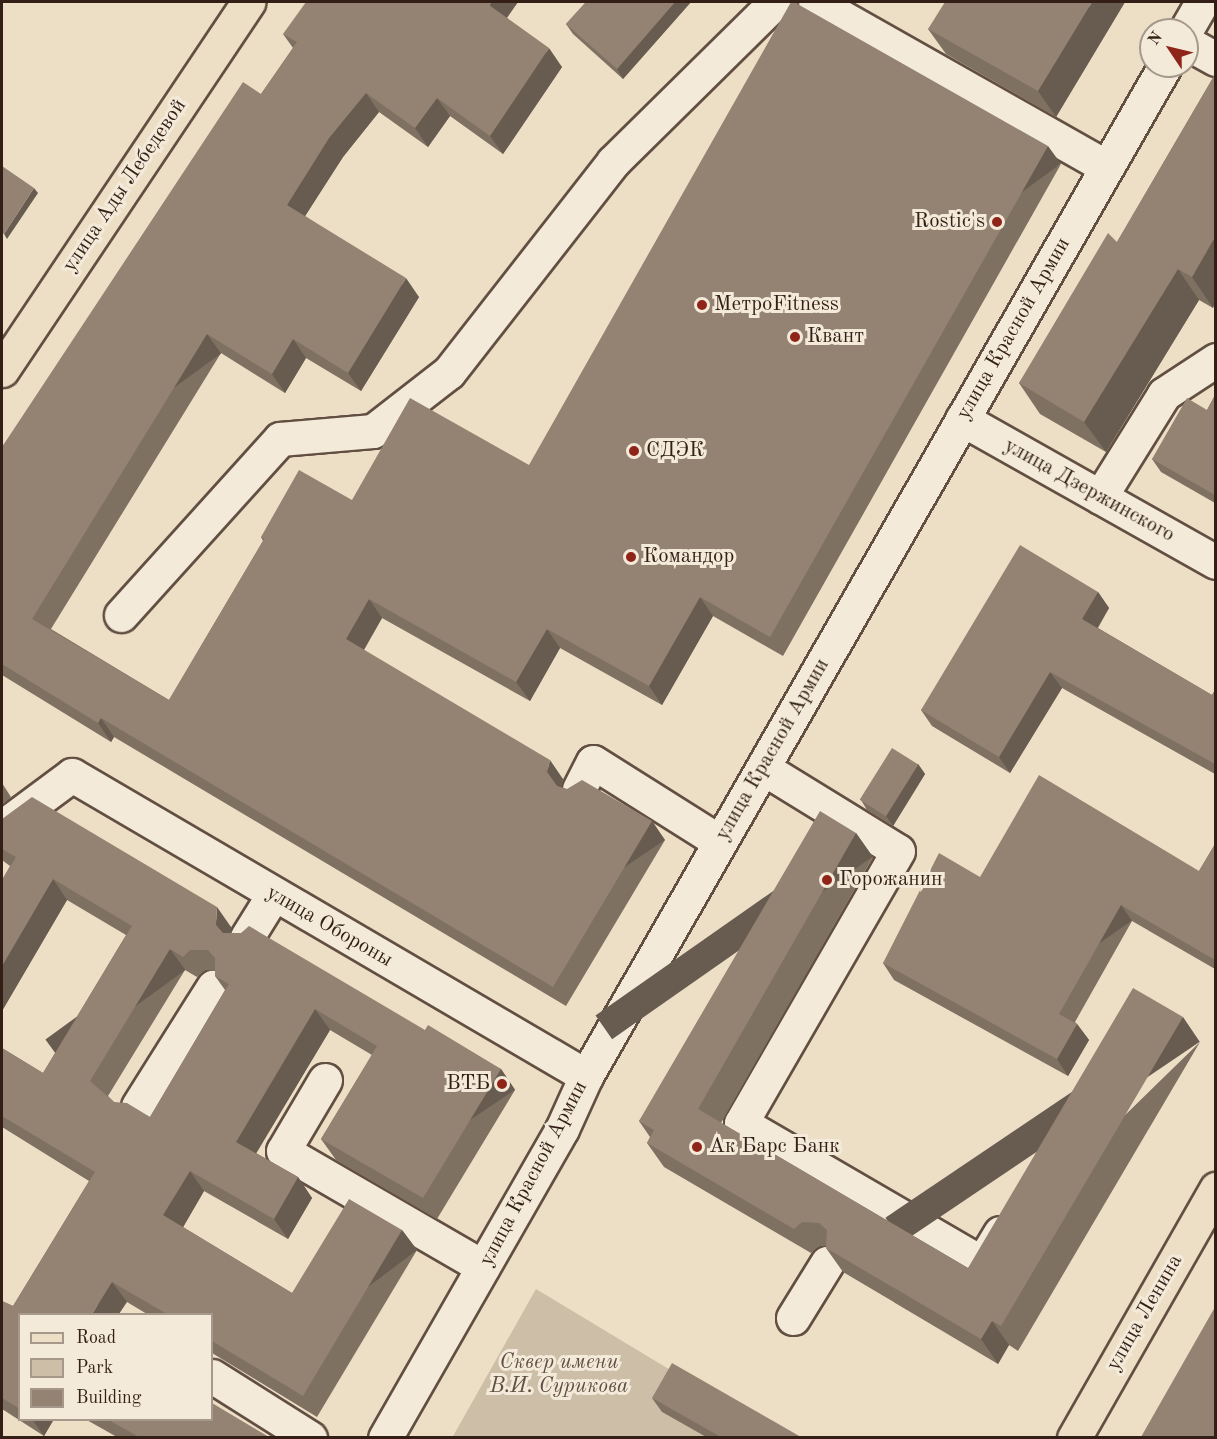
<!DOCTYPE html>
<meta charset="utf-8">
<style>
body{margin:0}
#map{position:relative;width:1217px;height:1439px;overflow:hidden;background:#eddfc6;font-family:"Old Standard TT",serif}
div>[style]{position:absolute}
.green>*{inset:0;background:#cdbea8}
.roads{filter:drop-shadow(2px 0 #624f42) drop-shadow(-2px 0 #624f42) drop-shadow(0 2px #624f42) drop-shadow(0 -2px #624f42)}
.minor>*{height:33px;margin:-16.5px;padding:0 16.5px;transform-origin:16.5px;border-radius:16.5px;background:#f3eada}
.major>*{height:33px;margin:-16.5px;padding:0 16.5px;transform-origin:16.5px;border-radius:16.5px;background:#eddfc6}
.wall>*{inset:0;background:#7f7162}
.shaded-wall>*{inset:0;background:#685c50;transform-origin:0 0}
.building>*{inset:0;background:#948372;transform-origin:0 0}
.dots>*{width:16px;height:16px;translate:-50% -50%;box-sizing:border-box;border:3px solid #f3eada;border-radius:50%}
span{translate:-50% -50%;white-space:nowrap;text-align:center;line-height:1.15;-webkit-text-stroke:6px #f3eada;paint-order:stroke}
.street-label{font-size:21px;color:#331f16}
.poi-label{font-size:21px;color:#331f16}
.right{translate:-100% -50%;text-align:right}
.left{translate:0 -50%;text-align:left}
.park-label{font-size:21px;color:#614f42;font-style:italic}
.frame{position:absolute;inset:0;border:3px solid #331f16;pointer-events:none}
.legend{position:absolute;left:18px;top:1313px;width:195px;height:108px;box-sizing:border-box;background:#f3eada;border:2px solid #a6998c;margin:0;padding:8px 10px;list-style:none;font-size:18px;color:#331f16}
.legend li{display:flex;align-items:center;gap:12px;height:30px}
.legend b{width:30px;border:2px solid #a6998c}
.north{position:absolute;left:1139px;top:18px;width:60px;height:60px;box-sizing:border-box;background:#f3eada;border:2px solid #a6998c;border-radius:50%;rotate:305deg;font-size:16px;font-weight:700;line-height:24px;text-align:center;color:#331f16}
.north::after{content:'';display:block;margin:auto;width:21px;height:27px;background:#8f2418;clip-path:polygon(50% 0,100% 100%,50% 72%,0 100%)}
</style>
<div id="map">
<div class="green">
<i style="clip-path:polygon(536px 1289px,682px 1377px,662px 1412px,706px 1437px,452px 1438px)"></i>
</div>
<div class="roads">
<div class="minor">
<i style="left:815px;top:2px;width:335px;rotate:29.5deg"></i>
<i style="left:1186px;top:30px;width:32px;rotate:-60deg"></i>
<i style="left:1187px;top:43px;width:33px;rotate:29deg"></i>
<i style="left:962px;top:419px;width:291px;rotate:29.4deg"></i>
<i style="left:1100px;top:497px;width:121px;rotate:-58.1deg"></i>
<i style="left:1164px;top:394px;width:62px;rotate:-33.2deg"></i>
<i style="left:121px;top:615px;width:237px;rotate:-47.9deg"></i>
<i style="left:280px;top:439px;width:93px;rotate:-4.9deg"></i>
<i style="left:373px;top:431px;width:96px;rotate:-37.8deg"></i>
<i style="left:449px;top:372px;width:266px;rotate:-52deg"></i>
<i style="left:613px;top:162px;width:228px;rotate:-44.6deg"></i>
<i style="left:763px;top:768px;width:158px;rotate:31.6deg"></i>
<i style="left:898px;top:851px;width:314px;rotate:120deg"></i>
<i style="left:741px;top:1123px;width:279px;rotate:30.2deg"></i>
<i style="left:982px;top:1263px;width:35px;rotate:-59deg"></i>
<i style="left:579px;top:789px;width:30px;rotate:-63deg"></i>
<i style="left:593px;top:762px;width:150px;rotate:32.2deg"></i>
<i style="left:2px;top:827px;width:87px;rotate:-36.6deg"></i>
<i style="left:72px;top:775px;width:596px;rotate:30.35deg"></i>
<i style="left:247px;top:937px;width:49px;rotate:-58.2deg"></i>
<i style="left:325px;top:1080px;width:82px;rotate:120.6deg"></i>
<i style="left:283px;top:1151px;width:231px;rotate:30.1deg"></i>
<i style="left:138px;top:1106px;width:141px;rotate:-57.8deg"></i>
<i style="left:793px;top:1318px;width:65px;rotate:-58.3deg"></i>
<i style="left:212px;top:1376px;width:116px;rotate:32.3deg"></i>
<i style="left:385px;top:1438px;width:356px;rotate:-60.2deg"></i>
<i style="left:562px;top:1129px;width:58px;rotate:-65.6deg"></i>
<i style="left:586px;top:1076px;width:1164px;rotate:-60.18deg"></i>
</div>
<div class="major">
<i style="left:2px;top:370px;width:443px;rotate:-56.2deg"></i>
<i style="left:1074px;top:1438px;width:287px;rotate:-60.3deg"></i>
</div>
</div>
<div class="wall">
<i style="clip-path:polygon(518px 2px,507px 18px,562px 67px,503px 154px,450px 116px,428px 147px,379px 112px,343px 157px,305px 216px,419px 297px,361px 391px,306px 358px,285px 393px,221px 353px,51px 629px,169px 700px,263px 541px,261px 537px,352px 500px,529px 465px,1061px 164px,783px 656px,713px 616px,662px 705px,560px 648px,530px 701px,382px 618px,364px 650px,563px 779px,561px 787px,652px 821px,665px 840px,566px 1006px,114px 737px,111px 742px,2px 675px,2px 447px,261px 94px,293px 48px,283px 34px)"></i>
<i style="clip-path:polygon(586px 2px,691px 2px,623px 79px,573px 34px,566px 24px)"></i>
<i style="clip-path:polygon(1125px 2px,1056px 117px,946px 54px,928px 29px)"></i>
<i style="clip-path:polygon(1214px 76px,1213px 308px,1199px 300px,1106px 452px,1040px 414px,1019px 383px,1117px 242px)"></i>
<i style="clip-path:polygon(1215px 395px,1215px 503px,1161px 472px,1152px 459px,1207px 410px)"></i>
<i style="clip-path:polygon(1098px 592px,1109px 608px,1098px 628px,1212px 695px,1215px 690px,1215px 774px,1062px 688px,1010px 773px,932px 726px,921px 710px)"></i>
<i style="clip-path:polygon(918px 764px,925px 774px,893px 826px,867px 810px,861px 800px)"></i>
<i style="clip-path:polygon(2px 783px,11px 797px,2px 805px)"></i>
<i style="clip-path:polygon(evenodd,2px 819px,231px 927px,231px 933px,501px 1069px,515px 1090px,437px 1219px,336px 1160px,321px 1139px,372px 1055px,330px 1030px,256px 1153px,298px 1177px,312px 1198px,288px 1239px,204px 1191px,183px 1227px,292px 1293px,402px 1230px,417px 1250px,317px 1417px,212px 1353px,212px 1314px,147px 1314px,127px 1302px,20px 1314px,20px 1419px,54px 1419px,44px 1436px,2px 1409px,2px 1301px,13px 1306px,89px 1181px,2px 1127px,2px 1048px,43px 1073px,126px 935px,67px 900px,2px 1011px,2px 880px,10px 866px,2px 860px,2px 819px,185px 970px,197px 977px,205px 970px,215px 971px,215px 976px,225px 990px,150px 1117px,114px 1102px,108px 1096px,185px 970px)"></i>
<i style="clip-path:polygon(856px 833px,873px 857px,721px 1123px,968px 1268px,1200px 1042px,1018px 1351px,1009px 1345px,998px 1364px,843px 1272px,826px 1248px,826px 1246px,819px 1246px,811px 1253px,664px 1167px,647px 1143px,650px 1137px,639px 1121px)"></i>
<i style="clip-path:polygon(1215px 844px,1215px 969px,1132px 921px,1075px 1022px,1077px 1024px,1089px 1040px,1068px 1076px,894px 980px,883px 963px,980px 877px,1199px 871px)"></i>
<i style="clip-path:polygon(652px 1398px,801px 1437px,706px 1437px,662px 1412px)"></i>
<i style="clip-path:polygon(85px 1419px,212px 1419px,269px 1437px,117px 1437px)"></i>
</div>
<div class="shaded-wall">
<i style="clip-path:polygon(492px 2px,518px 2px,502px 24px,489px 5px)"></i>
<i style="clip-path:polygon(675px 2px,691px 2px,623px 79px,617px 69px)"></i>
<i style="clip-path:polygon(1092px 2px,1125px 2px,1056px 117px,1038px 91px)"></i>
<i style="clip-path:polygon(549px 48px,562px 67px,503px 154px,490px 136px)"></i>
<i style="clip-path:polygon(366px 93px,379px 112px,343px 157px,300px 224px,287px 205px,329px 138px)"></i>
<i style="clip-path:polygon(437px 98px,450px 116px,428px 147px,415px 128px)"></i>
<i style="left:1048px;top:146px;width:22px;height:564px;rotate:54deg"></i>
<i style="clip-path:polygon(34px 188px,38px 193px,7px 239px,4px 234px)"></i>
<i style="clip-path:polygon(1215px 237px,1215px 304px,1213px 308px,1192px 277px)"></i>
<i style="clip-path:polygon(1178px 269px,1199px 300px,1106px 452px,1084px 422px)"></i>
<i style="clip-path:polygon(406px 278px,419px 297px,361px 391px,348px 373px)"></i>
<i style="left:207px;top:334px;width:24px;height:334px;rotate:54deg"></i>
<i style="clip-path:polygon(293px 339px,306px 358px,285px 393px,272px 374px)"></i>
<i style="clip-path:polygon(1098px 592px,1109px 608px,1093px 635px,1082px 619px)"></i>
<i style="clip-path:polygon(700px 597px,713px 616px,662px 705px,649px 686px)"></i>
<i style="clip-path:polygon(369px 599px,382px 618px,359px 658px,346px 639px)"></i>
<i style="clip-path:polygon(547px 629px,560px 648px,530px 701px,516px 682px)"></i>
<i style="clip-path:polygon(1050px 672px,1062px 688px,1010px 773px,999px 757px)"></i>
<i style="clip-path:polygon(101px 718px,114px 737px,111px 742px,98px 723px)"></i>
<i style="clip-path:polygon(550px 760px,563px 779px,560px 790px,570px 805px,547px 772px)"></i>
<i style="clip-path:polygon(918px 764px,925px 774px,893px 826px,886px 816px)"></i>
<i style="left:652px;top:821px;width:23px;height:193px;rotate:56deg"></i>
<i style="left:856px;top:833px;width:29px;height:318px;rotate:55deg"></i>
<i style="clip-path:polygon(53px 879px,67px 900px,2px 1011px,2px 966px)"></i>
<i style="left:1121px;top:905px;width:19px;height:125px;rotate:55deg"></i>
<i style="clip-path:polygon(217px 907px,231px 927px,230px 945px,216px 925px)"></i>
<i style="left:170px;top:949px;width:26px;height:154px;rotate:54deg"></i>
<i style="clip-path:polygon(315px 1009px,330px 1030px,251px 1162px,236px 1142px)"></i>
<i style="left:1183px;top:1017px;width:30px;height:359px;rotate:56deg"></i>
<i style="clip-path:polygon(1077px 1024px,1089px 1040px,1068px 1076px,1057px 1059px)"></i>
<i style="left:501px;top:1069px;width:25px;height:151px;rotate:56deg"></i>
<i style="clip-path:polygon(190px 1171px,204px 1191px,178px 1236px,163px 1215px)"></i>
<i style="clip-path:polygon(298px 1177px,312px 1198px,288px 1239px,274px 1219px)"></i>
<i style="left:402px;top:1230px;width:25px;height:193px;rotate:53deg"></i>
<i style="clip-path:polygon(112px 1282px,127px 1302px,119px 1314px,92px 1314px)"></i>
<i style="clip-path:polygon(992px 1321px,1009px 1345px,998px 1364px,981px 1339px)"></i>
<i style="clip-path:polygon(32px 1419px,54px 1419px,44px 1436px)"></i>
</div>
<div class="building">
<i style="clip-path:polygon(306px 2px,492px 2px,489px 5px,549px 48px,490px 136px,437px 98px,415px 128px,366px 93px,329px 138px,287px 205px,406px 278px,348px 373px,293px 339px,272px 374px,207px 334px,32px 619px,169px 700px,264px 539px,261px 537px,299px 470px,352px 500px,410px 398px,529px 465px,791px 2px,794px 2px,1048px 146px,770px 637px,700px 597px,649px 686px,547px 629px,516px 682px,369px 599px,346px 639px,550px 760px,547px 772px,557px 786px,567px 789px,582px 780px,652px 821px,553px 987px,101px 718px,98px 723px,2px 664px,2px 447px,243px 82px,261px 94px,297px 42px,283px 34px)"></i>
<i style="clip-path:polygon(586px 2px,675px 2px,617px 69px,566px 24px)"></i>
<i style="clip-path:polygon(945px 2px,1092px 2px,1038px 91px,928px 29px)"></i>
<i style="clip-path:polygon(1214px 76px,1215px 77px,1215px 237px,1192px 277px,1178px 269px,1084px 422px,1019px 383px,1108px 233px,1117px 242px)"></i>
<i style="clip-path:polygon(2px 166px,34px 188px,4px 234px,2px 233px)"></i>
<i style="clip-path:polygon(1215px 395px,1215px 495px,1152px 459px,1187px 398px,1207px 410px)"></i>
<i style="clip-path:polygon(1020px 545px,1098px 592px,1082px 619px,1212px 695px,1215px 690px,1215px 764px,1050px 672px,999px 757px,921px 710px)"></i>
<i style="left:892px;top:748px;width:31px;height:61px;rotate:32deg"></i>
<i style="clip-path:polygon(1039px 775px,1199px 871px,1215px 844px,1215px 960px,1121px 905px,1059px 1014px,1077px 1024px,1057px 1059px,883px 963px,939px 853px,980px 877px)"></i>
<i style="clip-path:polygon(evenodd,32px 797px,217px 907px,216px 925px,223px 933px,241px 933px,249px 926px,425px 1030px,428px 1025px,501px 1069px,423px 1198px,321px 1139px,377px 1046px,315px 1009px,236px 1142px,298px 1177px,274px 1219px,190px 1171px,163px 1215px,292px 1293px,349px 1199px,402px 1230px,303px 1396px,212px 1341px,212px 1314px,167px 1314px,112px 1282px,92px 1314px,20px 1314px,20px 1409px,2px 1398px,2px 1301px,13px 1306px,95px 1172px,2px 1116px,2px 1048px,43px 1073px,132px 926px,53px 879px,2px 966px,2px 880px,16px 857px,2px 849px,2px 819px,32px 797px,170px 949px,183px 957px,190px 950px,208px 950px,215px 958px,215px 976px,229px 984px,150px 1117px,127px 1103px,114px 1102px,90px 1081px,170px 949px)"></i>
<i style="clip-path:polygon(820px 811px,856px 833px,698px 1109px,968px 1268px,1133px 988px,1183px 1017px,1001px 1326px,992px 1321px,981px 1339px,826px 1248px,827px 1230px,819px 1223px,802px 1222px,794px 1229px,647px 1143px,654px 1130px,639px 1121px)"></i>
<i style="clip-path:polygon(1215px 1307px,1215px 1437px,1141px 1437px)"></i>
<i style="clip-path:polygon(672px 1363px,801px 1437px,721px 1437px,652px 1398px)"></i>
<i style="clip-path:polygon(212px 1403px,269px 1437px,139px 1437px,107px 1419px,212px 1419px)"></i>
</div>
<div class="dots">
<i style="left:997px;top:222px;background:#8f2418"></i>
<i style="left:702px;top:305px;background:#8f2418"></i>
<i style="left:795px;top:337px;background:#8f2418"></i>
<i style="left:634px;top:451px;background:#8f2418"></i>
<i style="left:631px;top:557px;background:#8f2418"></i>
<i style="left:827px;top:880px;background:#8f2418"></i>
<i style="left:502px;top:1084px;background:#8f2418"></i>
<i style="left:697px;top:1147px;background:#8f2418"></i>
</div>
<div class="street-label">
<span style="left:125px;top:186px;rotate:-56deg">улица Ады Лебедевой</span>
<span style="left:1014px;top:329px;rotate:-60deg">улица Красной Армии</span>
<span style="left:1089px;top:491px;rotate:29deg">улица Дзержинского</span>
<span style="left:773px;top:750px;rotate:-60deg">улица Красной Армии</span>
<span style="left:329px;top:927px;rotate:30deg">улица Обороны</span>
<span style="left:534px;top:1174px;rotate:-62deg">улица Красной Армии</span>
<span style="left:1145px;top:1313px;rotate:-60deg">улица Ленина</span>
</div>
<div class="poi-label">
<span class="right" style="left:985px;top:222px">Rostic's</span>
<span class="left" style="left:714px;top:305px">МетроFitness</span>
<span class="left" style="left:807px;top:337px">Квант</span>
<span class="left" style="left:646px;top:451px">СДЭК</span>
<span class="left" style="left:643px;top:557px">Командор</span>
<span class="left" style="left:839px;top:880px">Горожанин</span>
<span class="right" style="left:490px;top:1084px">ВТБ</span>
<span class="left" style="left:709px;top:1147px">Ак Барс Банк</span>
</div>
<div class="park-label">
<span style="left:559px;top:1375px">Сквер имени<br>В.И. Сурикова</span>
</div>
<div class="frame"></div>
<ul class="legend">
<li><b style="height:8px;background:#eddfc6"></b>Road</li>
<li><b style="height:16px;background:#cdbea8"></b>Park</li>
<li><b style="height:16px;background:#948372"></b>Building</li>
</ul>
<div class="north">N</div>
</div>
